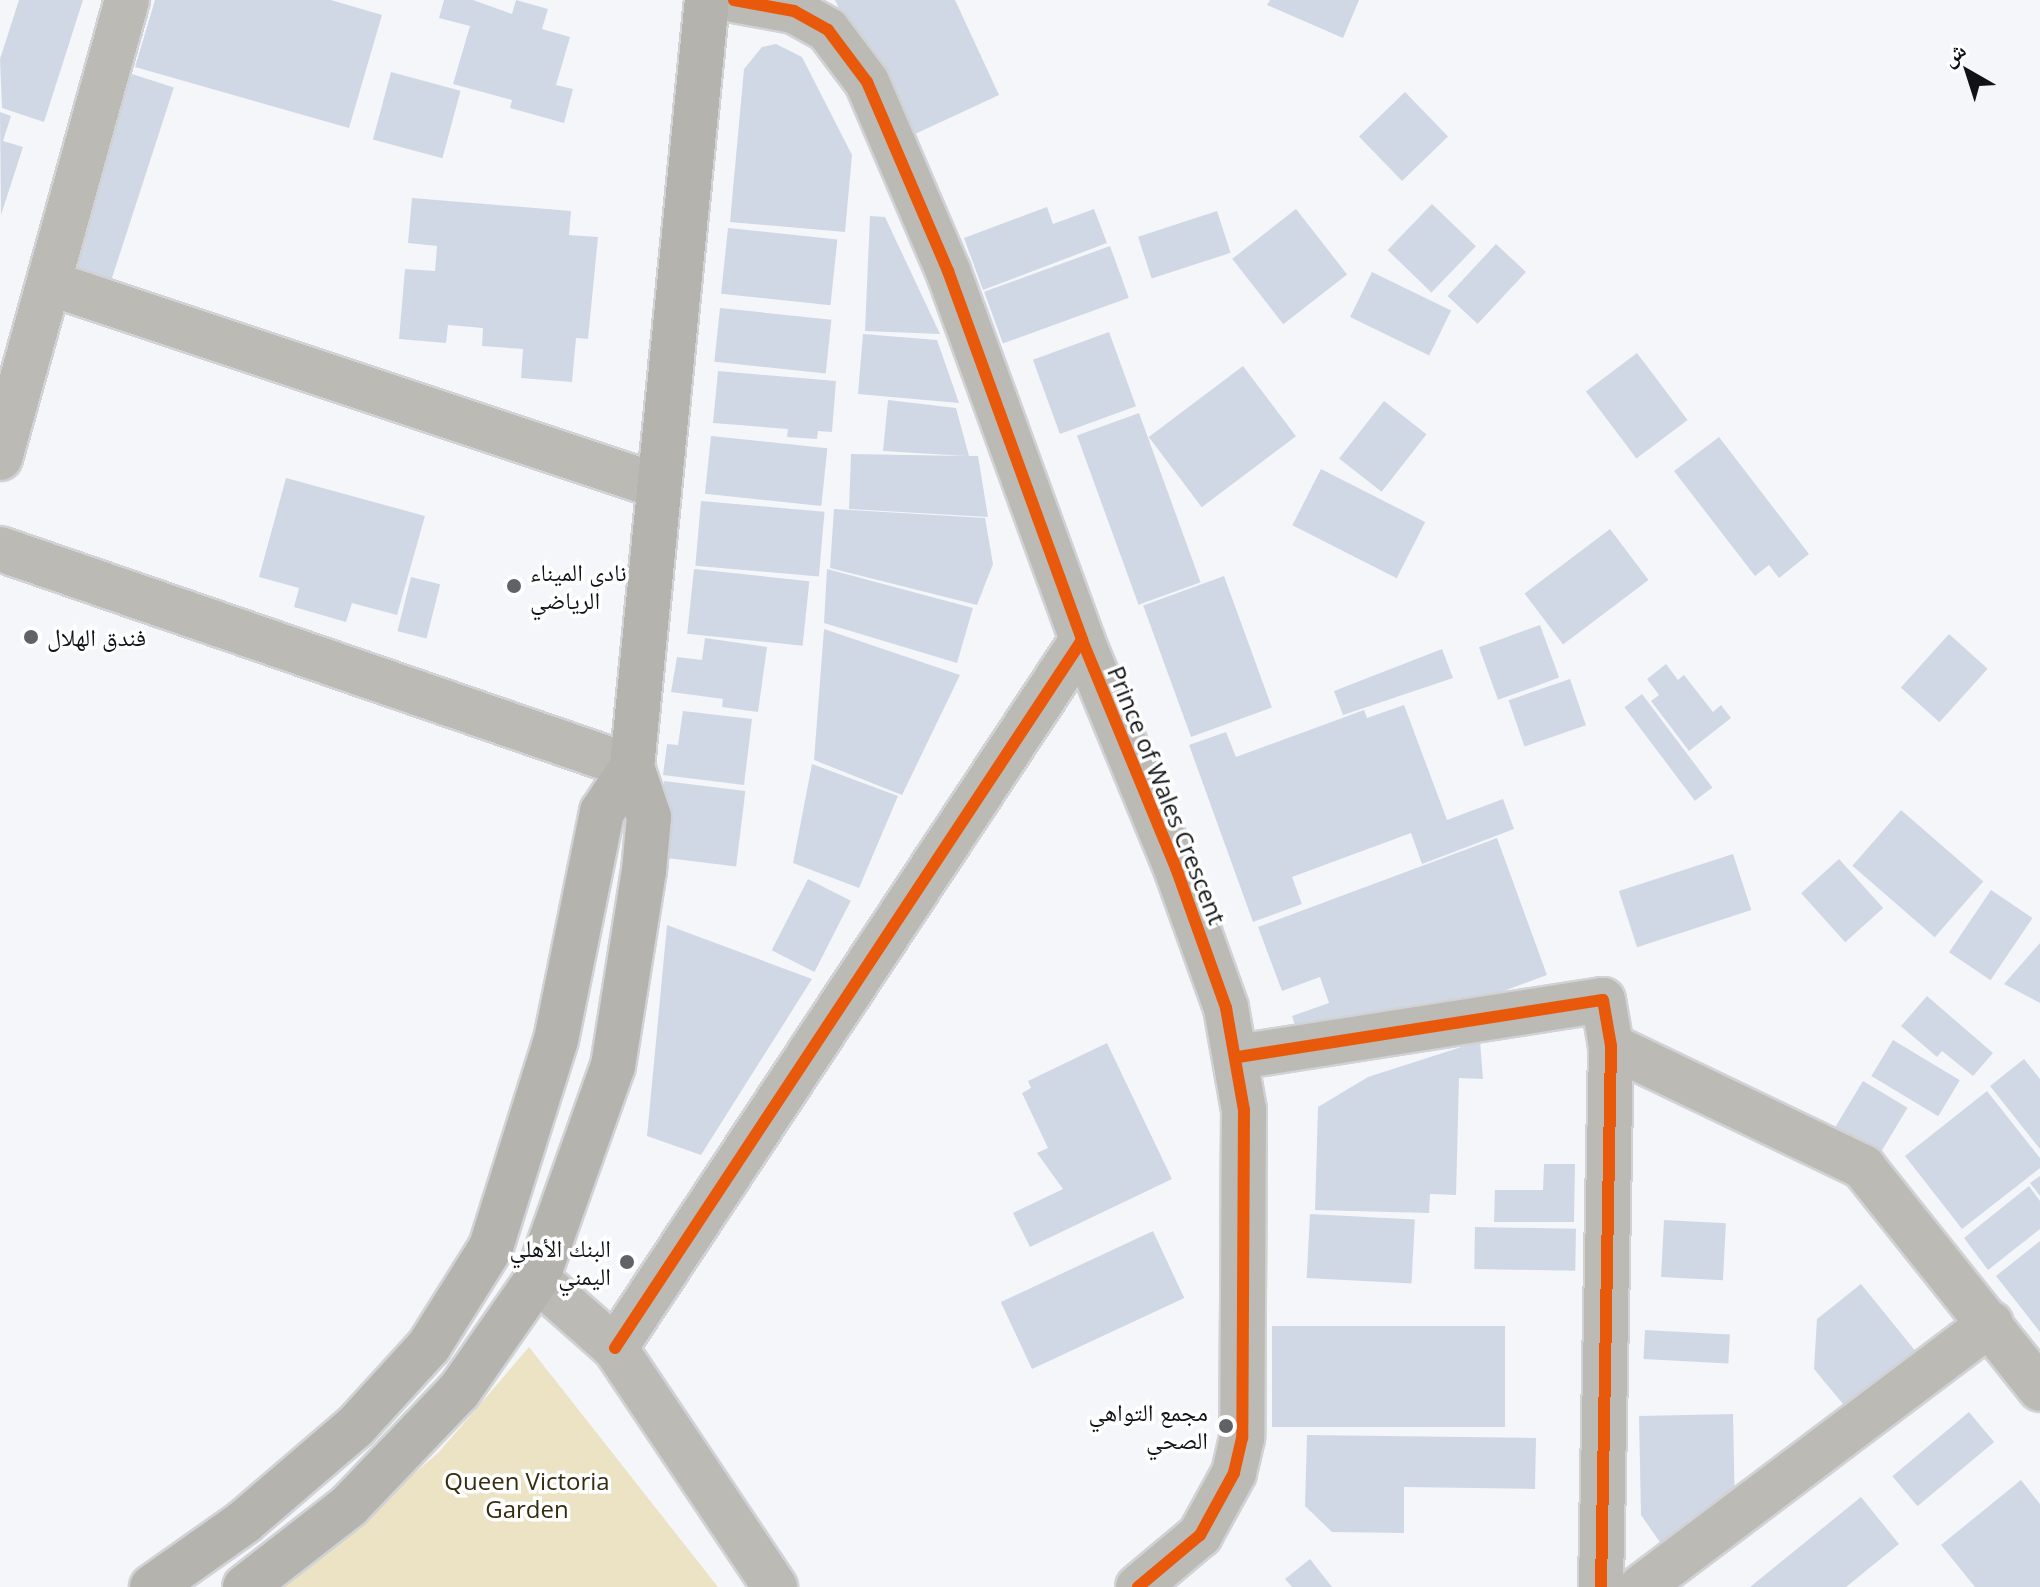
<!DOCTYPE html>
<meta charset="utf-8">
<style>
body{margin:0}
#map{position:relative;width:2040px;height:1587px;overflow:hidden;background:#f4f6fa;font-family:"Open Sans","Noto Naskh Arabic",sans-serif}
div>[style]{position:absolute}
.green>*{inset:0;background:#ebe3c3}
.building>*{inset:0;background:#d1d8e5;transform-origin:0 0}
.roads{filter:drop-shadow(2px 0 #d0d2d5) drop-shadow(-2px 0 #d0d2d5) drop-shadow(0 2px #d0d2d5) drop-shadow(0 -2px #d0d2d5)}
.minor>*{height:44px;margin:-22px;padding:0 22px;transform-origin:22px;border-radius:22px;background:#bcbab5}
.major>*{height:44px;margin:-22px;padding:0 22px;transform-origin:22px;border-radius:22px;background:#b4b3ad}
.cycleway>*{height:12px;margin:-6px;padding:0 6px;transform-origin:6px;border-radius:6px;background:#e8590c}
.dots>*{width:22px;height:22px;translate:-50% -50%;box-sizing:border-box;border:4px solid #fff;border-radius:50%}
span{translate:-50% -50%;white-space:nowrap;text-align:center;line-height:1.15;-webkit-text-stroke:7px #fff;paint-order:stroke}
.poi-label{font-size:24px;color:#101215}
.left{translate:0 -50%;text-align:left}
.right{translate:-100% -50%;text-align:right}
.street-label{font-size:24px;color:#101215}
.park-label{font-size:24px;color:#342d0f}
.north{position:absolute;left:1928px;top:32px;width:80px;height:80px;-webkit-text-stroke:6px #fff;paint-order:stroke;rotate:321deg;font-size:22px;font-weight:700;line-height:32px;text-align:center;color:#101215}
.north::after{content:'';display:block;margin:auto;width:28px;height:36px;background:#101215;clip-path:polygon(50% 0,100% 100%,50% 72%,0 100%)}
</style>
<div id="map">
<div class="green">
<i style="clip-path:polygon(529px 1347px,718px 1587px,271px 1587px,335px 1542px,439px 1452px)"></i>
</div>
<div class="building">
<i style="clip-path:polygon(19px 0,83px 0,44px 122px,2px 108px,0 59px)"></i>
<i style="clip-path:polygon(155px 0,331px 0,382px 15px,349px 128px,135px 67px)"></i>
<i style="clip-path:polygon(444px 0,473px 0,512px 14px,516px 0,548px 9px,542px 29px,570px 37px,556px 85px,573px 89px,564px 123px,510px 108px,512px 100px,453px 84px,470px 26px,439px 18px)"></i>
<i style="clip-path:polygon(835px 0,955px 0,999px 95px,900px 141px)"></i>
<i style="clip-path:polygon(1270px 0,1359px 0,1343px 38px,1267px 5px)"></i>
<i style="clip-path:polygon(776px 44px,802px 57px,852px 155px,845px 232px,730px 222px,744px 69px,762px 47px)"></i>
<i style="left:391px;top:72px;width:72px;height:70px;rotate:15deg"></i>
<i style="left:132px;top:74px;width:44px;height:209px;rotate:18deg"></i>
<i style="left:1405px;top:92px;width:62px;height:64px;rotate:46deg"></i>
<i style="clip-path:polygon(0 112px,11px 116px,3px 141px,23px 147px,1px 215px)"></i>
<i style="clip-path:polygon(412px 198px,571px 211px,569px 235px,598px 237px,588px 339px,576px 338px,572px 382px,521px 378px,523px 349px,482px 346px,483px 328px,448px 325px,446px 343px,399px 339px,405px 269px,435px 271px,437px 246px,408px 243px)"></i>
<i style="left:1432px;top:204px;width:61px;height:64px;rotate:44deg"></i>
<i style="clip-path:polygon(1047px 207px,1053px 224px,1094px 209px,1107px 243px,983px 290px,964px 238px)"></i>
<i style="left:1296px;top:209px;width:83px;height:81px;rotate:52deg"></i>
<i style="left:1217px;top:211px;width:44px;height:83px;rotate:72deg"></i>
<i style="clip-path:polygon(870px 216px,885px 217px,940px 334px,865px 331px)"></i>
<i style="left:728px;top:228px;width:110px;height:66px;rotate:6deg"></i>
<i style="left:1496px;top:244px;width:41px;height:71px;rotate:43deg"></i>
<i style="left:1110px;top:246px;width:55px;height:134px;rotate:70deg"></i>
<i style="left:1372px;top:272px;width:88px;height:50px;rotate:26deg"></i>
<i style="left:720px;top:308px;width:112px;height:54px;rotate:6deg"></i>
<i style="left:1109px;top:332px;width:79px;height:81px;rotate:70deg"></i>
<i style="clip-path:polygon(863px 334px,937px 340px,959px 403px,858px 394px)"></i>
<i style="left:1637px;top:353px;width:84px;height:64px;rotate:53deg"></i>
<i style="left:1243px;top:366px;width:88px;height:118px;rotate:53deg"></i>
<i style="clip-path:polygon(718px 371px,836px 381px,832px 432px,818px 431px,817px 439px,787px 437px,788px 429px,713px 423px)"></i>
<i style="clip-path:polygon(888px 400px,956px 408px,969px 456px,978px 456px,988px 517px,849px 509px,851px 454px,966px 456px,883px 451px)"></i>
<i style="left:1384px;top:401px;width:54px;height:73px;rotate:38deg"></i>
<i style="left:1139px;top:413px;width:180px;height:66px;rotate:70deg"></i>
<i style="left:711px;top:436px;width:117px;height:58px;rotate:6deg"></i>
<i style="clip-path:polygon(1719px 437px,1809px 554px,1779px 578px,1769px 565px,1755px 576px,1674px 471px)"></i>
<i style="left:1321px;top:469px;width:117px;height:63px;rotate:27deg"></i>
<i style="clip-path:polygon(286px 478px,425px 516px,397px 615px,352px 603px,346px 622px,294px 607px,299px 588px,259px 577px)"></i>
<i style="left:701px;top:501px;width:124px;height:65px;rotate:5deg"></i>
<i style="clip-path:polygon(834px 509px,985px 518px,993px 564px,977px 605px,830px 568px)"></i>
<i style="left:1610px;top:529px;width:64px;height:107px;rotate:53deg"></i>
<i style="left:694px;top:569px;width:116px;height:65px;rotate:6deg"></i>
<i style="clip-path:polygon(827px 569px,973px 608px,957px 663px,824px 623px)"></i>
<i style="left:1224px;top:576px;width:140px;height:86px;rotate:70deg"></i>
<i style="left:411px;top:577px;width:30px;height:56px;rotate:14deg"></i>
<i style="left:1540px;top:625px;width:56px;height:65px;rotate:70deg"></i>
<i style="clip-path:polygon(824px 629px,960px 675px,902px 795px,814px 760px)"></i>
<i style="left:1949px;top:634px;width:52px;height:72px;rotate:42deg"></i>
<i style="clip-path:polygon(705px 638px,767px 647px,758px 712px,722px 707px,723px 699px,671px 692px,677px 657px,702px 660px)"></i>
<i style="clip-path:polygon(1442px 649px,1453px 678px,1343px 715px,1334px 691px)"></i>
<i style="clip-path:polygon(1666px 664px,1678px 680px,1684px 675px,1713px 712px,1721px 705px,1731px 718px,1689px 751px,1651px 701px,1659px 695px,1647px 679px)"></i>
<i style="left:1570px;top:679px;width:49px;height:65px;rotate:71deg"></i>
<i style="left:1642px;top:694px;width:117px;height:22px;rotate:53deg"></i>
<i style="clip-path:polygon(1404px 705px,1447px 820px,1503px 799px,1514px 829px,1422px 864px,1411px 833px,1292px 877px,1302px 904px,1253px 922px,1189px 745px,1226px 732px,1236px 757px,1364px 710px,1367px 718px)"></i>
<i style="clip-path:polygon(683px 711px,752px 719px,744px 785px,663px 775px,667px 744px,678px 745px)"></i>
<i style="clip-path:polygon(812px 764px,898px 796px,859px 888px,793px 863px)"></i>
<i style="left:664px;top:781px;width:82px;height:76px;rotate:7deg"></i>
<i style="left:1901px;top:810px;width:109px;height:74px;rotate:41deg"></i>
<i style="clip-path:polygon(1497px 838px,1547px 975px,1308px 1063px,1292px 1016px,1329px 1003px,1320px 977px,1282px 991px,1258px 927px)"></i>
<i style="left:1733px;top:854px;width:59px;height:120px;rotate:72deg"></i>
<i style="left:1839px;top:859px;width:66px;height:51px;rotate:48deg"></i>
<i style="left:808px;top:879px;width:48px;height:80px;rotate:27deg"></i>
<i style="left:1991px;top:890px;width:50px;height:75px;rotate:34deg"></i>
<i style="clip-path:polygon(667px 925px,812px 979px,701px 1155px,647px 1136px)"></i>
<i style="clip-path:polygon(2040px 943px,2040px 1003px,2004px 984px)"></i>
<i style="clip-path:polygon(1927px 996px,1993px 1053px,1973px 1076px,1942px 1051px,1937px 1057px,1901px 1026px)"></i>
<i style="left:1893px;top:1040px;width:78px;height:42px;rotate:31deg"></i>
<i style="clip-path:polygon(1480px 1041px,1483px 1079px,1459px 1078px,1456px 1195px,1430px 1194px,1429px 1213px,1315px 1210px,1318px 1107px,1368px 1077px)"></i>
<i style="clip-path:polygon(1107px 1043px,1172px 1179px,1030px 1247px,1013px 1213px,1063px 1189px,1037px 1153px,1048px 1148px,1022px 1093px,1031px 1088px,1028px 1081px)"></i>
<i style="clip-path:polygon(2024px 1059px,2040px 1079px,2040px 1149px,1990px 1086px)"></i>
<i style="left:1863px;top:1081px;width:52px;height:61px;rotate:31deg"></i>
<i style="clip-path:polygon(1987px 1091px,2040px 1158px,2040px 1168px,1962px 1229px,1905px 1156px)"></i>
<i style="clip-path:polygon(1544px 1164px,1575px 1164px,1574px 1222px,1494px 1222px,1495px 1190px,1543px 1190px)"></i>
<i style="clip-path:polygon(2040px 1176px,2040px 1196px,2030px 1183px)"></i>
<i style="clip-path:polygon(2029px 1186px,2040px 1201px,2040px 1229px,1988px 1270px,1964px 1238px)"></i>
<i style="left:1310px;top:1214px;width:105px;height:64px;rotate:3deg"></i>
<i style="left:1664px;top:1220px;width:62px;height:57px;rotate:3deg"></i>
<i style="left:1475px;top:1227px;width:101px;height:42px;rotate:1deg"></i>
<i style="left:1153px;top:1231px;width:74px;height:168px;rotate:65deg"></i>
<i style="clip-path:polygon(2040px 1241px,2040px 1332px,1996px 1276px)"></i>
<i style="clip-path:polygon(1861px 1284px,1917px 1353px,1848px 1410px,1814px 1369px,1817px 1319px)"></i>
<i style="left:1272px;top:1326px;width:233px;height:101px"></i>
<i style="left:1645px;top:1330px;width:85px;height:29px;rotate:3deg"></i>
<i style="left:1969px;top:1412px;width:39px;height:100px;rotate:50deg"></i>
<i style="clip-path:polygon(1733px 1414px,1735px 1513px,1666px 1551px,1641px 1515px,1639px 1416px)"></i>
<i style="clip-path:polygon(1307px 1435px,1536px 1438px,1535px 1489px,1404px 1487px,1404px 1533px,1332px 1532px,1305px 1506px)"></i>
<i style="clip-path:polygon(2021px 1480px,2040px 1504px,2040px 1587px,1975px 1587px,1941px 1545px)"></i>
<i style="clip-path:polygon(1861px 1497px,1899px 1544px,1846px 1587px,1750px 1587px)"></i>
<i style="clip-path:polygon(1310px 1559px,1332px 1587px,1292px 1587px,1285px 1579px)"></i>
</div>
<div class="roads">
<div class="minor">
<i style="left:734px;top:0;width:61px;rotate:10.4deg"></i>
<i style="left:794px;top:11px;width:39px;rotate:29deg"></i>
<i style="left:828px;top:30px;width:65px;rotate:53.1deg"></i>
<i style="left:867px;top:82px;width:206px;rotate:66.8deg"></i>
<i style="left:948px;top:271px;width:393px;rotate:70deg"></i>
<i style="left:1082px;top:640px;width:247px;rotate:67.6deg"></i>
<i style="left:1176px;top:868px;width:149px;rotate:70.3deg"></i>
<i style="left:1226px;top:1008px;width:104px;rotate:80deg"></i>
<i style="left:1244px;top:1110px;width:328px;rotate:90.3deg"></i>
<i style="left:1242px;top:1438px;width:36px;rotate:103deg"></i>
<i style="left:1234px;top:1473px;width:71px;rotate:118.7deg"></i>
<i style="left:1200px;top:1535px;width:81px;rotate:140deg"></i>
<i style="left:49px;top:283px;width:642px;rotate:18.43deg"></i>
<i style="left:0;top:458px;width:475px;rotate:-74.5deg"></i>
<i style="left:0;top:549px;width:669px;rotate:19.03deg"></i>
<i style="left:1611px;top:1046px;width:280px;rotate:25.6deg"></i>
<i style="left:1863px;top:1167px;width:284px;rotate:51.4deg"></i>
<i style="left:1238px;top:1057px;width:369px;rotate:-8.9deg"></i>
<i style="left:1603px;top:1000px;width:47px;rotate:80.1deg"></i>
<i style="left:1611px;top:1046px;width:541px;rotate:91.06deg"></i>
<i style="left:537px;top:1279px;width:104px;rotate:41.5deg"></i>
<i style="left:615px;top:1348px;width:288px;rotate:56.2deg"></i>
<i style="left:615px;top:1348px;width:848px;rotate:-56.59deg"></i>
<i style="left:1641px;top:1587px;width:438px;rotate:-37deg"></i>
</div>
<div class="major">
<i style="left:152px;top:1587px;width:113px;rotate:-35.2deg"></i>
<i style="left:244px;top:1522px;width:146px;rotate:-40.6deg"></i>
<i style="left:355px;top:1427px;width:110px;rotate:-47.6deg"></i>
<i style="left:429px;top:1346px;width:117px;rotate:-57.9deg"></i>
<i style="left:491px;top:1247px;width:217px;rotate:-72.6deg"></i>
<i style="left:556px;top:1040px;width:233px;rotate:-78.6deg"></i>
<i style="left:602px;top:812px;width:54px;rotate:-56.3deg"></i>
<i style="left:245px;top:1587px;width:132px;rotate:-37.9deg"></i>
<i style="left:349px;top:1506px;width:159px;rotate:-46.3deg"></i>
<i style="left:459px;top:1391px;width:136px;rotate:-55.1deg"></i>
<i style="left:537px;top:1279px;width:226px;rotate:-70.4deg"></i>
<i style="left:613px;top:1066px;width:197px;rotate:-81deg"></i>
<i style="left:644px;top:871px;width:54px;rotate:-84.7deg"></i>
<i style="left:649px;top:817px;width:53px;rotate:-108.8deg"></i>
<i style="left:632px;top:767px;width:771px;rotate:-84.42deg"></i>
</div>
</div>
<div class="cycleway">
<i style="left:734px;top:0;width:61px;rotate:10.4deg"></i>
<i style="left:794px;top:11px;width:39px;rotate:29deg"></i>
<i style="left:828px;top:30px;width:65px;rotate:53.1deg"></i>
<i style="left:867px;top:82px;width:206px;rotate:66.8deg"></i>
<i style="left:948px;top:271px;width:393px;rotate:70deg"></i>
<i style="left:1082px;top:640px;width:247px;rotate:67.6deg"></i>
<i style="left:1176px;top:868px;width:149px;rotate:70.3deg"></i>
<i style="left:1226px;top:1008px;width:104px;rotate:80deg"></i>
<i style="left:1244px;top:1110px;width:328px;rotate:90.3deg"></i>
<i style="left:1242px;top:1438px;width:36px;rotate:103deg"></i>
<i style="left:1234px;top:1473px;width:71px;rotate:118.7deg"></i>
<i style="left:1200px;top:1535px;width:81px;rotate:140deg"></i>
<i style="left:1238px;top:1057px;width:369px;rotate:-8.9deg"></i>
<i style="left:1603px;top:1000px;width:47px;rotate:80.1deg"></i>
<i style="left:1611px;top:1046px;width:541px;rotate:91.06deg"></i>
<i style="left:615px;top:1348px;width:848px;rotate:-56.59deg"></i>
</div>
<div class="dots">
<i style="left:514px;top:586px;background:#606265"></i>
<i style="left:31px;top:637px;background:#606265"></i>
<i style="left:627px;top:1262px;background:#606265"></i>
<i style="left:1226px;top:1426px;background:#606265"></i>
</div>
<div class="poi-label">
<span class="left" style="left:530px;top:586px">نادي الميناء<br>الرياضي</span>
<span class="left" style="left:47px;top:637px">فندق الهلال</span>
<span class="right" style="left:611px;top:1262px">البنك الأهلي<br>اليمني</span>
<span class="right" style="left:1208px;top:1426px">مجمع التواهي<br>الصحي</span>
</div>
<div class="street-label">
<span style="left:1167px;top:795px;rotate:68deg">Prince of Wales Crescent</span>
</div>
<div class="park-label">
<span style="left:527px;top:1495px">Queen Victoria<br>Garden</span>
</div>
<div class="north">ش</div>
</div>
